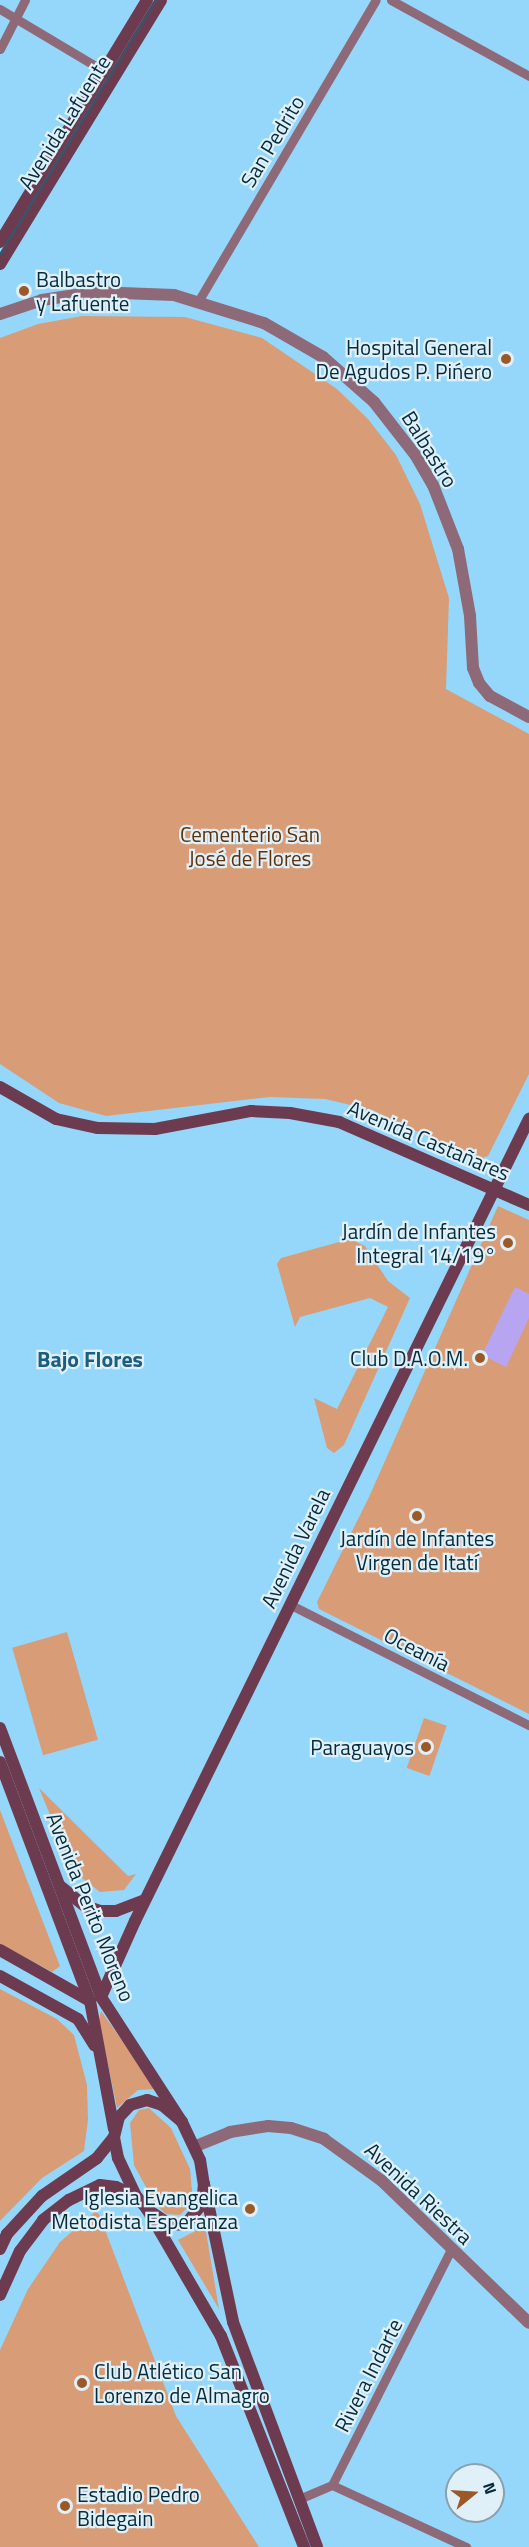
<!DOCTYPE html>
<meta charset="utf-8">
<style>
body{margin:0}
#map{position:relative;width:529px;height:2547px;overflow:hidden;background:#95d6fb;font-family:"Titillium Web",sans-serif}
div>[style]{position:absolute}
.green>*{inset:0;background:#d89d77;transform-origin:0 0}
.water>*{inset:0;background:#b7a5f2}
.minor>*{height:9px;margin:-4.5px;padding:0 4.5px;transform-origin:4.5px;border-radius:4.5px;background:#8e6a78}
.tertiary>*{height:12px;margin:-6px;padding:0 6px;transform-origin:6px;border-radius:6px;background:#8e6a78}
.secondary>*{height:12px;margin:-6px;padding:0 6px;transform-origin:6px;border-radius:6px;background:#6d3b50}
.tram>*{height:1.5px;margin:-0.75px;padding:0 0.75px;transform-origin:0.75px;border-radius:0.75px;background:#2d5a71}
.dots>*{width:16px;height:16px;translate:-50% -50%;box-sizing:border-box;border:3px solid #e0f0f9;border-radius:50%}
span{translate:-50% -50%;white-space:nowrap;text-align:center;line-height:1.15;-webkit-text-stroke:4.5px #e0f0f9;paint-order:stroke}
.street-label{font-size:21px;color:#052b3c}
.poi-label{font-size:21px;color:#052b3c}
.left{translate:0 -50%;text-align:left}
.right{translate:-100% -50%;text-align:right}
.park-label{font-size:21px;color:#5f3009}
.neighbourhood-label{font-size:22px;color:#1b5e7f;font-weight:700}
.north{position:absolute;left:445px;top:2463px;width:60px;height:60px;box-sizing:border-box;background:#e0f0f9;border:2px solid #88a1ad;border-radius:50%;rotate:72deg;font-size:16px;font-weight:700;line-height:24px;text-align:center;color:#052b3c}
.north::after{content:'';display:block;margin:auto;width:21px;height:27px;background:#9c5928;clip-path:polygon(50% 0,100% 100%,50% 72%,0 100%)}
</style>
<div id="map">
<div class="green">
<i style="clip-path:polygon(82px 316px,185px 317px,262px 338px,337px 389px,368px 419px,396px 455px,420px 504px,449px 598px,446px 689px,529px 734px,529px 1074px,488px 1156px,477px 1160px,372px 1110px,325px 1099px,270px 1097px,106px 1116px,59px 1103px,0 1064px,0 338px,38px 324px)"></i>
<i style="clip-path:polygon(498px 1206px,529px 1220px,529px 1714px,319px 1609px,317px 1602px,369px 1497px)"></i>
<i style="clip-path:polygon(350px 1239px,365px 1246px,388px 1281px,410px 1298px,344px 1445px,334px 1453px,327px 1448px,314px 1398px,337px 1409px,388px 1307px,370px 1298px,300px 1317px,295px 1327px,277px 1264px,281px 1258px)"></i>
<i style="left:67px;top:1632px;width:112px;height:57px;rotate:74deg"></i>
<i style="left:424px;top:1718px;width:24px;height:53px;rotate:19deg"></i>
<i style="clip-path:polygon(39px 1788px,128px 1876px,136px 1874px,124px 1890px,100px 1892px,73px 1871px)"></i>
<i style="clip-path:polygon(0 1810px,60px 1966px,52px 1972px,0 1944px)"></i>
<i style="clip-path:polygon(0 1989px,57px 2019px,74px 2035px,87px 2085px,88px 2120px,84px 2151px,42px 2178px,0 2221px)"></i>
<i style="clip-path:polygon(101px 2011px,157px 2089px,138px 2090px,117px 2108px,99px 2021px)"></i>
<i style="clip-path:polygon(149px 2108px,171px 2128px,190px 2169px,193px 2202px,180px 2215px,166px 2214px,155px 2204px,134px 2165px,130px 2123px,139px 2110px)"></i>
<i style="clip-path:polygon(95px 2212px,99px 2214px,176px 2416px,259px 2547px,0 2547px,0 2350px,28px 2289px,60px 2242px)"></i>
<i style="clip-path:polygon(205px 2226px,219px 2309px,178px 2240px)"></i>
</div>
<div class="water">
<i style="clip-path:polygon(515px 1287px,529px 1294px,529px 1318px,506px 1367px,482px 1355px)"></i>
</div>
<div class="minor">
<i style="left:391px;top:0;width:158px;rotate:28.8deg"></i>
<i style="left:0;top:9px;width:127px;rotate:30.8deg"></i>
<i style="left:0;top:49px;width:55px;rotate:-63deg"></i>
<i style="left:199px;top:300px;width:348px;rotate:-59.5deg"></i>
<i style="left:289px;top:1604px;width:269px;rotate:26.8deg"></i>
<i style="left:332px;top:2485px;width:148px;rotate:24.8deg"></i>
<i style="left:299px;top:2499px;width:36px;rotate:-23deg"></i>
<i style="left:332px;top:2485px;width:264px;rotate:-63.2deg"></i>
</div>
<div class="tertiary">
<i style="left:0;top:314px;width:44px;rotate:-18.4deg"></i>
<i style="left:42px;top:300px;width:54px;rotate:-8.6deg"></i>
<i style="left:95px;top:292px;width:79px;rotate:2.2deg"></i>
<i style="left:174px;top:295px;width:94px;rotate:17.3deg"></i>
<i style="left:264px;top:323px;width:68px;rotate:30deg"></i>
<i style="left:323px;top:357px;width:68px;rotate:41.4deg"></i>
<i style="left:374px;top:402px;width:68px;rotate:52.1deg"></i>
<i style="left:416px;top:456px;width:34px;rotate:60deg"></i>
<i style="left:433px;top:485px;width:69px;rotate:68.7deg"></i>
<i style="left:458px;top:549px;width:68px;rotate:79.8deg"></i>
<i style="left:470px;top:616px;width:52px;rotate:86.7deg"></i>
<i style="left:473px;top:668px;width:16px;rotate:68deg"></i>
<i style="left:479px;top:683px;width:17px;rotate:50deg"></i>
<i style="left:490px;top:696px;width:44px;rotate:28.3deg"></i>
<i style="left:196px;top:2146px;width:37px;rotate:-22deg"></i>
<i style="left:230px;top:2132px;width:38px;rotate:-9deg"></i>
<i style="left:268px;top:2126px;width:23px;rotate:5deg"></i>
<i style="left:291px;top:2128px;width:35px;rotate:18deg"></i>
<i style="left:324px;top:2139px;width:72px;rotate:35.9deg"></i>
<i style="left:382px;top:2181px;width:204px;rotate:44deg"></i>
</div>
<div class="secondary">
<i style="left:0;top:242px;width:283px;rotate:-58.7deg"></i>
<i style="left:0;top:264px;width:309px;rotate:-58.6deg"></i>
<i style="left:0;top:1087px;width:64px;rotate:29.7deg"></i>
<i style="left:56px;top:1119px;width:43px;rotate:12.1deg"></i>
<i style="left:98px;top:1128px;width:57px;rotate:1deg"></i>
<i style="left:155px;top:1129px;width:98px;rotate:-10.6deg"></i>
<i style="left:251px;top:1111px;width:39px;rotate:3deg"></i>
<i style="left:290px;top:1113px;width:50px;rotate:10.4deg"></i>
<i style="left:339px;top:1122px;width:207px;rotate:23.6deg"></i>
<i style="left:0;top:1728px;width:287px;rotate:69.4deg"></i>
<i style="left:101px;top:1997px;width:149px;rotate:57.1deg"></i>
<i style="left:0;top:1762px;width:255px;rotate:69.4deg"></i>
<i style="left:90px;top:2001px;width:130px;rotate:79.4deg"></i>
<i style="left:60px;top:1886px;width:32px;rotate:39deg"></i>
<i style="left:85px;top:1906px;width:16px;rotate:18deg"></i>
<i style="left:100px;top:1911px;width:16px"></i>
<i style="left:116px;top:1911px;width:30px;rotate:-21deg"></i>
<i style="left:0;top:1950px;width:103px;rotate:29.5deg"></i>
<i style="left:0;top:1976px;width:89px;rotate:28.9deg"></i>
<i style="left:78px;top:2019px;width:31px;rotate:58deg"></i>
<i style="left:101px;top:1997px;width:83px;rotate:-65.9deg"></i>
<i style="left:135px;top:1921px;width:894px;rotate:-63.84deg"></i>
<i style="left:147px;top:2100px;width:16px;rotate:18deg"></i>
<i style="left:162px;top:2105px;width:26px;rotate:40deg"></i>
<i style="left:182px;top:2122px;width:42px;rotate:64.7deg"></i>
<i style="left:200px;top:2160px;width:24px;rotate:81deg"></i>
<i style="left:204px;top:2184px;width:20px;rotate:96deg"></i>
<i style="left:202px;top:2204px;width:27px;rotate:129deg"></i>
<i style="left:185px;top:2225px;width:16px;rotate:-176deg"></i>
<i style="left:169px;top:2224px;width:27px;rotate:-146deg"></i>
<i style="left:147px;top:2209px;width:17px;rotate:-130deg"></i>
<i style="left:136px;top:2196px;width:42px;rotate:-115.3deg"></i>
<i style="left:118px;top:2158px;width:21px;rotate:-101deg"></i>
<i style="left:114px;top:2137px;width:21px;rotate:-76deg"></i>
<i style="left:119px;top:2117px;width:16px;rotate:-47deg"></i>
<i style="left:130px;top:2105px;width:18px;rotate:-16deg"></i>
<i style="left:204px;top:2184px;width:141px;rotate:78.1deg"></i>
<i style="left:233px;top:2322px;width:240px;rotate:69.5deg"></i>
<i style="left:147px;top:2209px;width:147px;rotate:59.8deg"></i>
<i style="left:221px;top:2336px;width:227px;rotate:68.5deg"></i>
<i style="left:0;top:2249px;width:17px;rotate:-65deg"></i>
<i style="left:7px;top:2234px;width:52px;rotate:-47.4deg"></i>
<i style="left:42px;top:2196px;width:67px;rotate:-34.6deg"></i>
<i style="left:97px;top:2158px;width:27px;rotate:-51deg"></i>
<i style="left:0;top:2295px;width:48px;rotate:-65.6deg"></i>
<i style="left:20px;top:2251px;width:39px;rotate:-53deg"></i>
<i style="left:43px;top:2220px;width:33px;rotate:-38deg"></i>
<i style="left:69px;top:2200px;width:34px;rotate:-26deg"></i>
<i style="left:100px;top:2185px;width:16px;rotate:7deg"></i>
<i style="left:116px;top:2187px;width:22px;rotate:24deg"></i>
</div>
<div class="tram">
<i style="left:0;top:255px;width:299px;rotate:-58.4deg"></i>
</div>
<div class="dots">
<i style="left:24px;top:291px;background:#9c5928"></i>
<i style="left:506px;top:359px;background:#9c5928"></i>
<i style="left:508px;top:1243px;background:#9c5928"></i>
<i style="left:480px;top:1358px;background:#9c5928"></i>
<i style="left:417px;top:1516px;background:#9c5928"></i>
<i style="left:426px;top:1747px;background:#9c5928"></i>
<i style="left:250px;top:2209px;background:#9c5928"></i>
<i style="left:82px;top:2383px;background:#9c5928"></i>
<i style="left:65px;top:2506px;background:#9c5928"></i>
</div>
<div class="street-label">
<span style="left:64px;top:122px;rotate:-58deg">Avenida Lafuente</span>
<span style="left:272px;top:141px;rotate:-59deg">San Pedrito</span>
<span style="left:430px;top:449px;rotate:58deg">Balbastro</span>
<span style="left:429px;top:1140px;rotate:23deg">Avenida Castañares</span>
<span style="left:295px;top:1548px;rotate:-64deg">Avenida Varela</span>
<span style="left:417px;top:1649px;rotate:27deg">Oceanía</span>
<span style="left:91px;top:1907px;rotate:68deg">Avenida Perito Moreno</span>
<span style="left:419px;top:2193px;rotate:43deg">Avenida Riestra</span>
<span style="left:368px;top:2375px;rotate:-63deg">Rivera Indarte</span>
</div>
<div class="poi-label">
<span class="left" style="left:36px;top:291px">Balbastro<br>y Lafuente</span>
<span class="right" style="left:492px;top:359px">Hospital General<br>De Agudos P. Pińero</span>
<span class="right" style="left:496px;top:1243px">Jardín de Infantes<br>Integral 14/19°</span>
<span class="right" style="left:468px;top:1358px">Club D.A.O.M.</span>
<span style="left:417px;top:1550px">Jardín de Infantes<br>Virgen de Itatí</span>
<span class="right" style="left:414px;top:1747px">Paraguayos</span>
<span class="right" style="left:238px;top:2209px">Iglesia Evangelica<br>Metodista Esperanza</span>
<span class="left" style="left:94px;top:2383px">Club Atlético San<br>Lorenzo de Almagro</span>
<span class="left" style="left:77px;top:2506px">Estadio Pedro<br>Bidegain</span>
</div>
<div class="park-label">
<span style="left:250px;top:846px">Cementerio San<br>José de Flores</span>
</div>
<div class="neighbourhood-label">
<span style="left:90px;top:1360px">Bajo Flores</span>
</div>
<div class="north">N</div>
</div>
